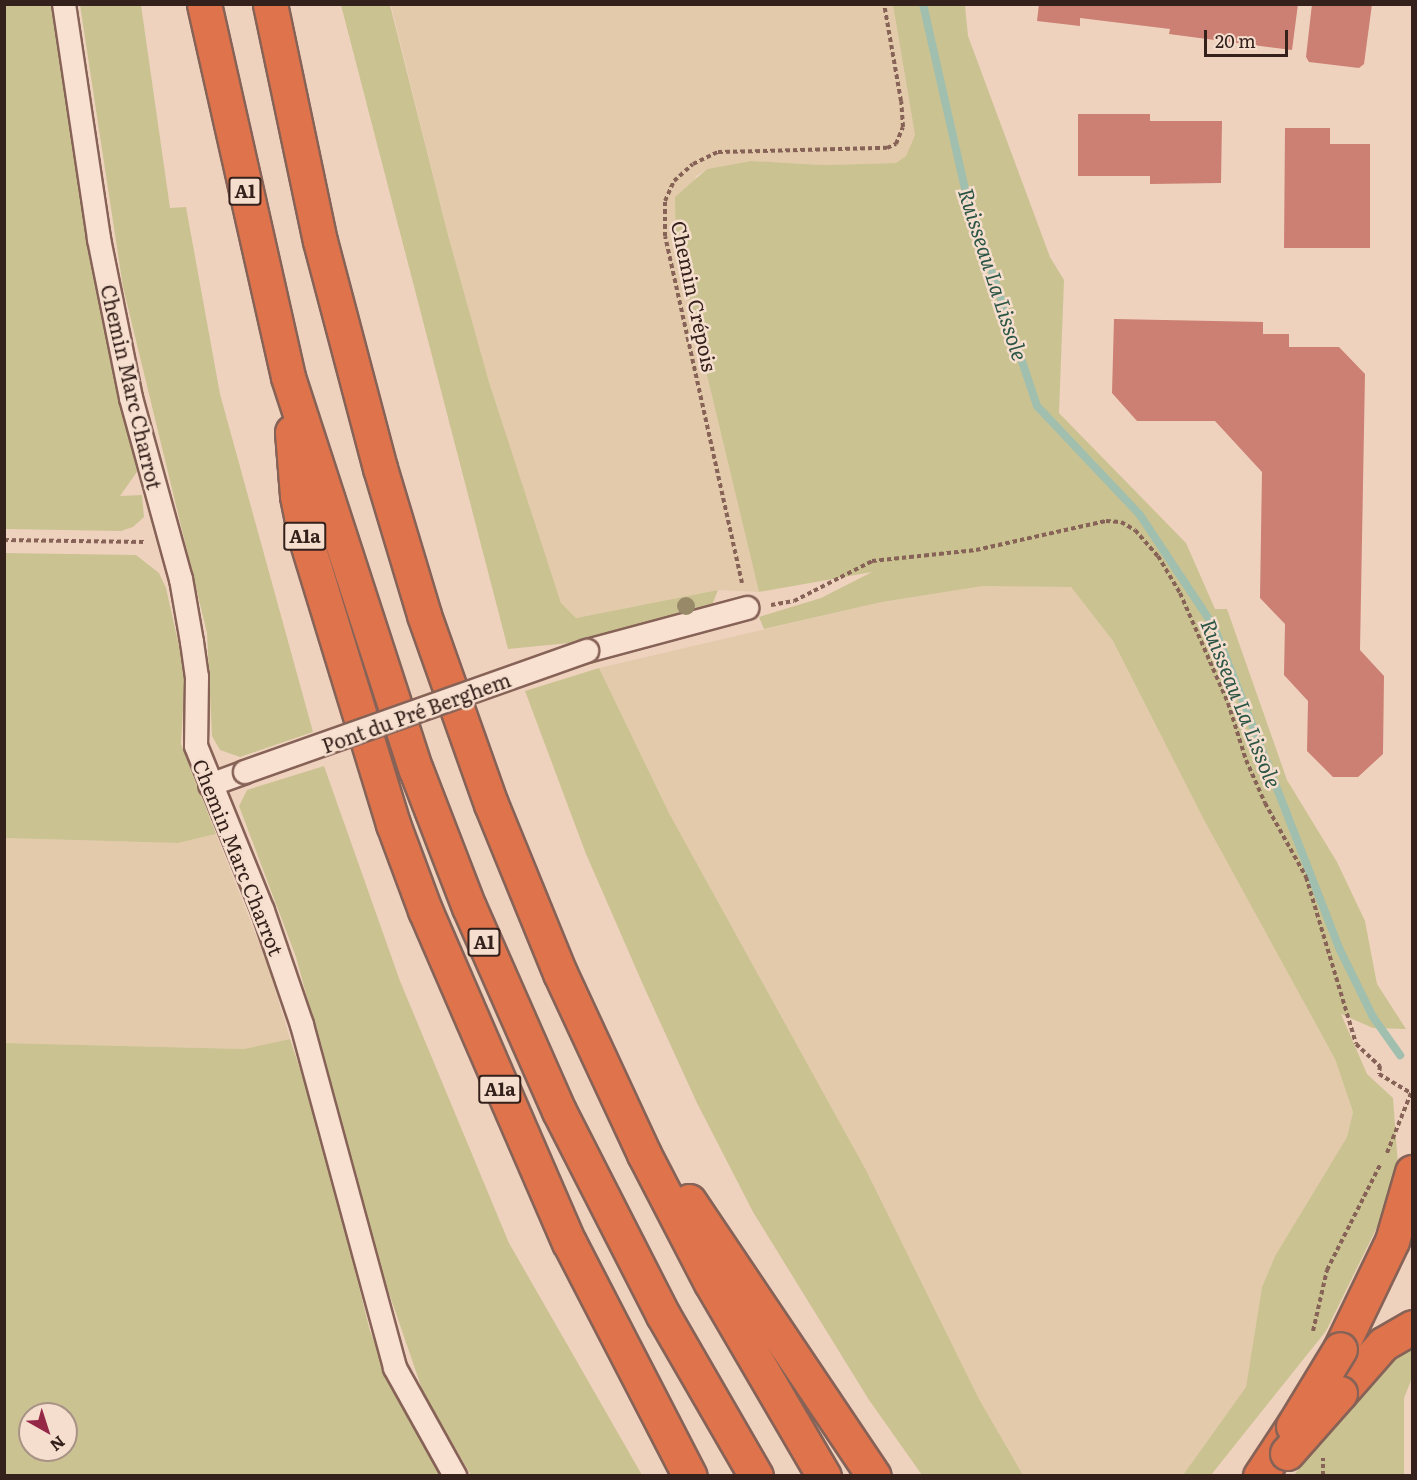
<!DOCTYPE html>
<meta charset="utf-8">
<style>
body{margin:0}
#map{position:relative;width:1417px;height:1480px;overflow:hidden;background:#eed2be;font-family:Literata,serif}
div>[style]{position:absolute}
.farmland>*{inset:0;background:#e3caab}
.green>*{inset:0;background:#cbc292}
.stream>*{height:8px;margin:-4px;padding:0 4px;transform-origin:4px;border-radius:4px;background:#a1bfae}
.building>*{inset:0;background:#cc7f73}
.path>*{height:4px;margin-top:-2px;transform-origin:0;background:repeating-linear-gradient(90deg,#866257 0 4.5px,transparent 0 7.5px)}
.roads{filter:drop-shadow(2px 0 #866257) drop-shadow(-2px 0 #866257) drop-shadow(0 2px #866257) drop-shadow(0 -2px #866257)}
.minor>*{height:22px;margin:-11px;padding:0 11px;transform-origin:11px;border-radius:11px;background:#f9e1d1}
.motorway>*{height:33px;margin:-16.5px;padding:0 16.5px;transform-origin:16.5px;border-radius:16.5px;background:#df744c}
.bridges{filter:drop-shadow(2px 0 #866257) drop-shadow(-2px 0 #866257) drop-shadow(0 2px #866257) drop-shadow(0 -2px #866257)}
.minor-bridge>*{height:22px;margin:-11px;padding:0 11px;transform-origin:11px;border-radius:11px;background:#f9e1d1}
.motorway-bridge>*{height:33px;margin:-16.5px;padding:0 16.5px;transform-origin:16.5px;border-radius:16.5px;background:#df744c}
.trees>*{width:18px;height:18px;margin:-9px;border-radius:50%;background:#988a68}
span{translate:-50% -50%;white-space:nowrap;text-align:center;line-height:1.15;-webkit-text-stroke:5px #f5decd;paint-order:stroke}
.shield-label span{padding:2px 4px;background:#f5decd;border:2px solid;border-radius:4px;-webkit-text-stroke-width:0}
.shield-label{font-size:18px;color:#35211c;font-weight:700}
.street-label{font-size:20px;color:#35211c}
.water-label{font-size:21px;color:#2b5546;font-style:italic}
.frame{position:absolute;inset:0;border:6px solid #35211c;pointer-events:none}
.north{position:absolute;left:18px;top:1402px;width:60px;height:60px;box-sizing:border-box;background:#f5decd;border:2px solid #a89286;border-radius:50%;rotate:141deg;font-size:16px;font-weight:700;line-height:24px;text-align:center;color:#35211c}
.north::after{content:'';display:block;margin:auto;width:21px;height:27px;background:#952747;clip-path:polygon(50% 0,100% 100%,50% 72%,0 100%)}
.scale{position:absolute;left:1204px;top:30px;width:84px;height:27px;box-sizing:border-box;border:3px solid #35211c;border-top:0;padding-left:8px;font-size:18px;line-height:21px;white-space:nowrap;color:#35211c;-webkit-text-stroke:4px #f5decd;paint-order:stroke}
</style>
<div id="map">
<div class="farmland">
<i style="clip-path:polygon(391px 5px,893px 5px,915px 135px,906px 156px,896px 163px,823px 165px,751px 161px,707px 169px,696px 176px,676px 246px,759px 592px,718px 590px,576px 618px,561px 603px,489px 382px,448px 235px)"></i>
<i style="clip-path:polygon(983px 586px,1071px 587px,1113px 641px,1204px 820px,1335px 1059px,1353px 1112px,1347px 1137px,1275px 1256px,1262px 1287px,1246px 1387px,1183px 1475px,1023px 1475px,979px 1399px,866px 1170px,669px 813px,599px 668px,882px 602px)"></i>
<i style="clip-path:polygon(216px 834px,267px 963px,290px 1039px,244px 1049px,5px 1043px,5px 838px,178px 843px)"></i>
</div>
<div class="green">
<i style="clip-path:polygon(5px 5px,52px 5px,86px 226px,139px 469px,120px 496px,142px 495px,144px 517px,133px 527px,121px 531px,5px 529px)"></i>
<i style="clip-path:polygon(80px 5px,141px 5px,170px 208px,186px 207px,220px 394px,313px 732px,240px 757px,220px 750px,212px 736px,207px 633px,123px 287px)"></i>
<i style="clip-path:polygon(341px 5px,390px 5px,448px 235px,489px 382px,561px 603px,576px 618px,718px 590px,710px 610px,680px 620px,569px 643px,508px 649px)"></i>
<i style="clip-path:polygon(893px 5px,965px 5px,968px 36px,1050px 257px,1064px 280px,1059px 413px,1186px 543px,1215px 609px,1227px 609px,1287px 780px,1337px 862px,1365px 921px,1377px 984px,1406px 1029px,1373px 1028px,1341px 1014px,1367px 1074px,1393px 1098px,1399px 1178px,1391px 1211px,1380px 1221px,1326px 1331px,1211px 1475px,1183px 1475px,1246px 1387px,1262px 1287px,1275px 1256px,1347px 1137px,1353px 1112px,1335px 1059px,1204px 820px,1113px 641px,1071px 587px,983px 586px,882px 602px,764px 629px,759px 617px,821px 598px,872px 572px,759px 592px,676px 246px,675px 197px,707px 169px,751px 161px,823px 165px,896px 163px,906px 156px,915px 135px)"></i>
<i style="clip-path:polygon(5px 553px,136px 555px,159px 573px,166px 588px,185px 673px,181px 744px,216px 834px,178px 843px,5px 838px)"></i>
<i style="clip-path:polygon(599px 668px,669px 813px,866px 1170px,979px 1399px,1023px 1475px,922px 1475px,869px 1400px,753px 1212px,697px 1103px,644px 987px,586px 854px,525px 691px)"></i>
<i style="clip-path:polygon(324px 766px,400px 981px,509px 1243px,642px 1475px,471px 1475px,423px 1392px,379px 1264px,296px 957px,239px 806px,247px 790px)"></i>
<i style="clip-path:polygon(evenodd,290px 1039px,319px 1127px,370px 1331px,405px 1413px,443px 1475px,5px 1476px,5px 1043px,244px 1049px,290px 1039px,30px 1414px,66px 1414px,66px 1450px,30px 1450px,30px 1414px)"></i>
<i style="clip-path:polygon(1412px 1349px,1412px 1378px,1404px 1398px,1404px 1475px,1293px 1476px,1382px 1367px)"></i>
</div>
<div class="stream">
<i style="left:923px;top:4px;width:199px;rotate:77.2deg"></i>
<i style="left:967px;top:198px;width:219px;rotate:71.4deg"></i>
<i style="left:1037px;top:406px;width:150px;rotate:46.6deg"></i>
<i style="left:1140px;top:515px;width:134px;rotate:56.5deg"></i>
<i style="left:1214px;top:627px;width:347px;rotate:68.7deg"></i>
<i style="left:1340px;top:950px;width:75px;rotate:63.8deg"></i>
<i style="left:1373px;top:1017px;width:47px;rotate:54.6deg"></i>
</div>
<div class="building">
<i style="clip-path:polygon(1039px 4px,1298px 4px,1292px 50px,1169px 34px,1170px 29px,1080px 18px,1080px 26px,1037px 21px)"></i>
<i style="clip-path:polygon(1312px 4px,1372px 4px,1364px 64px,1359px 68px,1309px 62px,1306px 57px)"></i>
<i style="clip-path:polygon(1078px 114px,1150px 114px,1150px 121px,1222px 121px,1221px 183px,1150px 184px,1150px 176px,1078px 176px)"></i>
<i style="clip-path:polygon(1285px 128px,1330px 128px,1330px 144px,1370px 144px,1370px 248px,1284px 248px)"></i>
<i style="clip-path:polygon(1114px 319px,1263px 322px,1263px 334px,1289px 334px,1289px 347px,1339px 347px,1365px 374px,1360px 650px,1384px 676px,1383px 754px,1358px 777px,1333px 777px,1307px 751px,1308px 701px,1284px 675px,1285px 624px,1260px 598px,1262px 472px,1215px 421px,1137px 421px,1112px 393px)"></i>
</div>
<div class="path">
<i style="left:4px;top:540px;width:141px;rotate:0.8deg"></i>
<i style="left:742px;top:583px;width:355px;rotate:-102.5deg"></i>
<i style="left:665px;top:236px;width:35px;rotate:-90deg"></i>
<i style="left:665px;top:201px;width:22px;rotate:-66deg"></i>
<i style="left:674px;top:181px;width:25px;rotate:-42deg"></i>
<i style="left:693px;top:164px;width:28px;rotate:-26deg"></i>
<i style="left:718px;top:152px;width:169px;rotate:-1.4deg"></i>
<i style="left:887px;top:148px;width:10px;rotate:-24deg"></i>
<i style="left:896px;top:144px;width:18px;rotate:-68deg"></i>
<i style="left:903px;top:127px;width:26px;rotate:-94deg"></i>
<i style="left:901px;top:101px;width:98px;rotate:-99.9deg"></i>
<i style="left:771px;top:605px;width:23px;rotate:-10deg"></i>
<i style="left:794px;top:601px;width:88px;rotate:-27.1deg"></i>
<i style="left:872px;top:561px;width:105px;rotate:-6deg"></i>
<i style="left:976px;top:550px;width:133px;rotate:-12.6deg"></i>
<i style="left:1106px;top:521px;width:15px;rotate:4deg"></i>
<i style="left:1121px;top:522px;width:16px;rotate:30deg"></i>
<i style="left:1135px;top:530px;width:35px;rotate:49deg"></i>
<i style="left:1158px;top:556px;width:43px;rotate:59.3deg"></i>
<i style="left:1180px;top:593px;width:120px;rotate:66.4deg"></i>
<i style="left:1228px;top:703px;width:60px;rotate:72.5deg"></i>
<i style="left:1246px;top:760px;width:47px;rotate:66.2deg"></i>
<i style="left:1265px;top:803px;width:85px;rotate:61deg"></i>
<i style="left:1306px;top:877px;width:174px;rotate:73.3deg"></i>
<i style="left:1356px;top:1044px;width:33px;rotate:43deg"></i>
<i style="left:1380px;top:1066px;width:8px;rotate:97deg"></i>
<i style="left:1379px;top:1074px;width:37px;rotate:31deg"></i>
<i style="left:1411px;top:1093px;width:65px;rotate:111.8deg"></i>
<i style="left:1313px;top:1331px;width:63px;rotate:-77.1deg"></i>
<i style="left:1327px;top:1270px;width:118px;rotate:-63.2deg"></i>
<i style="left:1323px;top:1476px;width:18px;rotate:-90deg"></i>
</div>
<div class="roads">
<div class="minor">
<i style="left:64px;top:4px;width:238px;rotate:81.5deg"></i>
<i style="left:99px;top:239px;width:162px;rotate:78.6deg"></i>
<i style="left:131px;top:398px;width:188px;rotate:74.6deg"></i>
<i style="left:181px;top:579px;width:64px;rotate:80.1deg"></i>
<i style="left:192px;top:642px;width:35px;rotate:82deg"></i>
<i style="left:197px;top:677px;width:69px;rotate:90.8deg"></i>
<i style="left:196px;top:746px;width:178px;rotate:67.9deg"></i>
<i style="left:263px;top:911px;width:120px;rotate:71.1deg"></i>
<i style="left:302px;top:1025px;width:355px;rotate:74.8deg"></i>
<i style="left:395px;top:1368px;width:124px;rotate:60.9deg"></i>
<i style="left:587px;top:651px;width:166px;rotate:-15deg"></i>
<i style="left:210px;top:785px;width:37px;rotate:-20deg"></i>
</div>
<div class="motorway">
<i style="left:204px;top:4px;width:382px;rotate:77.3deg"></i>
<i style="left:288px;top:377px;width:413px;rotate:72deg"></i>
<i style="left:416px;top:770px;width:147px;rotate:68.9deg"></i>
<i style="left:469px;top:907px;width:223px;rotate:66.2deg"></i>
<i style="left:559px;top:1111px;width:229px;rotate:63deg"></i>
<i style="left:663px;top:1315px;width:186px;rotate:60deg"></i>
<i style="left:270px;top:4px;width:242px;rotate:78.1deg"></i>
<i style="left:320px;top:241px;width:235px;rotate:75.2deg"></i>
<i style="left:380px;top:468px;width:153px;rotate:73.3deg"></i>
<i style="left:424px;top:615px;width:201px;rotate:70.5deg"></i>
<i style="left:491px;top:804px;width:183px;rotate:67.8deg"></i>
<i style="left:560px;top:973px;width:200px;rotate:65.1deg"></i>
<i style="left:644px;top:1154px;width:145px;rotate:62.6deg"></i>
<i style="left:711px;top:1283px;width:224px;rotate:59.7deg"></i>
<i style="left:292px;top:432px;width:64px;rotate:85.5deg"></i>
<i style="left:297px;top:496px;width:41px;rotate:78.7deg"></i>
<i style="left:305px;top:536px;width:301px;rotate:73deg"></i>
<i style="left:393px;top:824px;width:92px;rotate:69.6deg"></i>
<i style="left:425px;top:910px;width:362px;rotate:66.6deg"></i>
<i style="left:569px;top:1242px;width:263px;rotate:62.7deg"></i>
<i style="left:689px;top:1201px;width:331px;rotate:56.1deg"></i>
<i style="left:1340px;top:1349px;width:120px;rotate:-64.3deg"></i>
<i style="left:1392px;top:1241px;width:72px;rotate:-73.8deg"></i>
<i style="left:1340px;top:1393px;width:65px;rotate:-48.7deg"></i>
<i style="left:1383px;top:1344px;width:34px;rotate:-30deg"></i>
<i style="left:1260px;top:1476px;width:60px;rotate:-56.6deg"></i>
</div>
</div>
<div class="bridges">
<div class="minor-bridge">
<i style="left:245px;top:772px;width:363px;rotate:-19.5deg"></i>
</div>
<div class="motorway-bridge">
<i style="left:1293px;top:1426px;width:90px;rotate:-58.6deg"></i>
<i style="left:1287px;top:1453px;width:80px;rotate:-48.5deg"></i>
</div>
</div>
<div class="trees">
<i style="left:686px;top:606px"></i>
</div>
<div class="shield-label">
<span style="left:245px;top:191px">A1</span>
<span style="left:305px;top:536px">A1a</span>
<span style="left:484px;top:942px">A1</span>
<span style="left:500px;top:1089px">A1a</span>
</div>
<div class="street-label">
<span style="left:695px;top:296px;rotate:78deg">Chemin Crépois</span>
<span style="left:132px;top:387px;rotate:77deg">Chemin Marc Charrot</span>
<span style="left:416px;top:712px;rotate:-20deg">Pont du Pré Berghem</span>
<span style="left:239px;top:857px;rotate:68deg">Chemin Marc Charrot</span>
</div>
<div class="water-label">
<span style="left:994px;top:274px;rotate:72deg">Ruisseau La Lissole</span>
<span style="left:1242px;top:703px;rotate:68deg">Ruisseau La Lissole</span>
</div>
<div class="frame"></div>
<div class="north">N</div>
<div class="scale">20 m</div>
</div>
